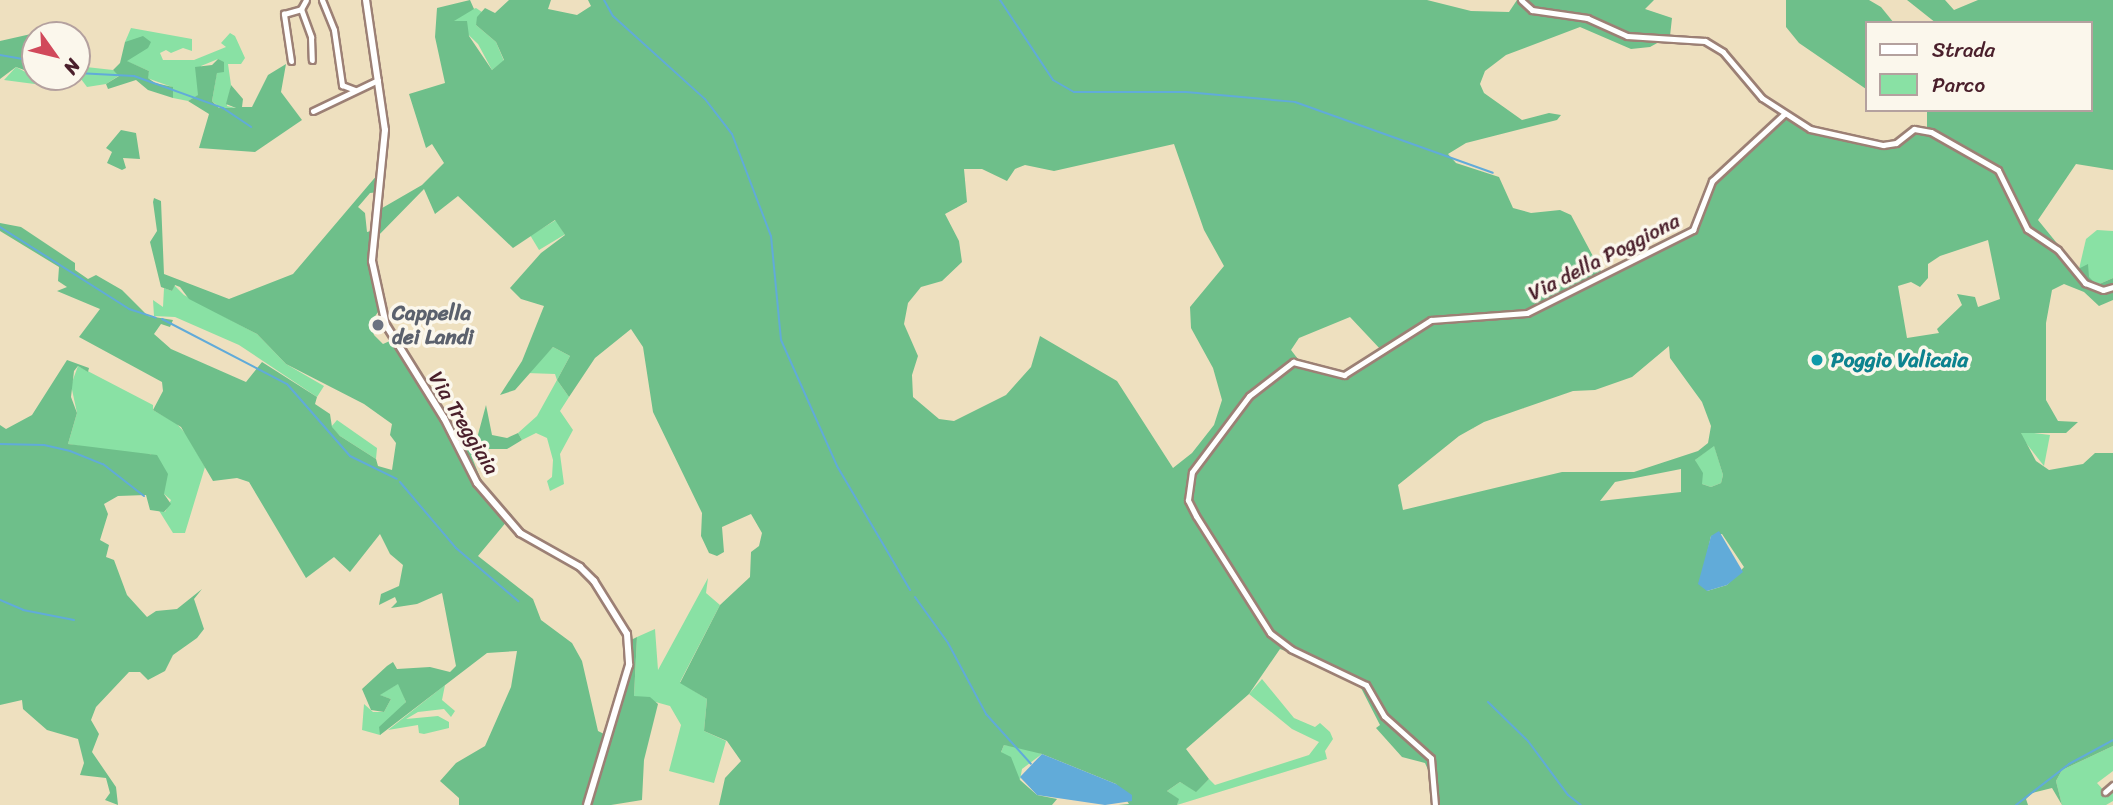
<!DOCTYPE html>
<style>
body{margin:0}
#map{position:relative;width:2113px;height:805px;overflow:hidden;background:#eee0bf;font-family:Sriracha,sans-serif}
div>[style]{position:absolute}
.green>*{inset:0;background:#89e1a4;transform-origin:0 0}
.forest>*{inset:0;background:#6ebf8a}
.water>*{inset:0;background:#61abd9}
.stream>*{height:2px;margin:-1px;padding:0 1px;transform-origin:1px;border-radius:1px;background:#61abd9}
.roads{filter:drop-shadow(2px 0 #9c8075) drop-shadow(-2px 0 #9c8075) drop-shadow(0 2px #9c8075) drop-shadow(0 -2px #9c8075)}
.minor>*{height:5px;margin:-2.5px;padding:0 2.5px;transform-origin:2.5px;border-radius:2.5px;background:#fff}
.tertiary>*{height:6px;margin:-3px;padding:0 3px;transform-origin:3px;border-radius:3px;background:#fff}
.dots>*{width:19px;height:19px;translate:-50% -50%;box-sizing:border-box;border:4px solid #fbf7ec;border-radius:50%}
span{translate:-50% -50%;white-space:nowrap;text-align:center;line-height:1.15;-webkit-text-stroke:7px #fbf7ec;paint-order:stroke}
.street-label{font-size:21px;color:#4a1f2b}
.worship-label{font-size:21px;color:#5b616d;font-weight:700}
.left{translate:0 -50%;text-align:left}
.culture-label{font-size:21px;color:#0d838f;font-weight:700}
.legend{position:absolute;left:1865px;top:21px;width:228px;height:91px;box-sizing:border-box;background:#fbf7ec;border:2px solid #b4a19f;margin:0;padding:9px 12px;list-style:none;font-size:21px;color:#4a1f2b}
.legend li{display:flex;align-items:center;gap:14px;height:35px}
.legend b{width:35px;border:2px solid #b4a19f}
.north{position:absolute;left:21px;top:21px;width:70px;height:70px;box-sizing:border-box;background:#fbf7ec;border:2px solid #b4a19f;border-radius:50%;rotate:124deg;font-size:19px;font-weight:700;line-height:28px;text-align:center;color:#4a1f2b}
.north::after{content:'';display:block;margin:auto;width:24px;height:32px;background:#d1495b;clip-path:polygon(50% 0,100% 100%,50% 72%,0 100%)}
</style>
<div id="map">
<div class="green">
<i style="clip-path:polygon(476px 8px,482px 12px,476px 25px,496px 42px,504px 61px,492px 70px,478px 44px,454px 21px,455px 16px)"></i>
<i style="clip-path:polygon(131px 28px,192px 39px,192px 51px,183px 48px,171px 53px,166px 50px,160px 53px,163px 60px,194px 60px,226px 47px,221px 43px,230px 33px,235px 36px,245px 58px,241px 64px,228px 64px,231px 85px,227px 106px,236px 108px,224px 111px,212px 101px,217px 72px,224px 72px,218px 59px,201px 66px,199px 95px,188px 101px,173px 98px,172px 87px,147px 78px,149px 71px,126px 61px,150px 42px,125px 42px)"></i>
<i style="clip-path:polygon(77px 66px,113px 70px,120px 75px,106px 84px,87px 87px,81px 79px,65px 88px,4px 80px,16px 67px,35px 77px,77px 77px)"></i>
<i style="left:556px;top:220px;width:17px;height:30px;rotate:59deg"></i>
<i style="clip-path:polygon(2097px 230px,2113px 231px,2113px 278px,2097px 285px,2079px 269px,2086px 239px)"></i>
<i style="clip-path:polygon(174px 285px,184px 295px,257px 334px,286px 364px,324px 386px,317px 397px,239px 345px,175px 317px,154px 316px,153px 300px,163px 307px,164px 288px,172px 291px)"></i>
<i style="clip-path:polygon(553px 347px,570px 356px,557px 380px,569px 397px,560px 411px,573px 430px,560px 454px,564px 484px,550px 491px,547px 481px,552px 477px,553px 460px,547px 438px,536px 433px,522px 440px,518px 433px,537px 416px,557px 380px,555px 374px,527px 373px)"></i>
<i style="clip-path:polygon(78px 366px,153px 405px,153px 410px,176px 423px,186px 434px,205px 467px,185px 533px,173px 533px,158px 509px,165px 512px,171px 500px,164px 494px,151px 454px,131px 455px,68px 444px,77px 413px,71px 385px)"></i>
<i style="clip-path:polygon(337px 420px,377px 448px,376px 459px,340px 436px,331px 427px)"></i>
<i style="clip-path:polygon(2027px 432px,2050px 435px,2044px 466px,2022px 438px,2021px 433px)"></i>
<i style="clip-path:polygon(1714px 445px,1723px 475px,1721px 483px,1711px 487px,1702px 484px,1695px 460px)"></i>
<i style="clip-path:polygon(708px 578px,706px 593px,720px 605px,680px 682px,707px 699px,704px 731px,726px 741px,714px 783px,669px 771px,681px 725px,670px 706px,634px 696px,637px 637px,655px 629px,658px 670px)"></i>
<i style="clip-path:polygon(1262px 679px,1294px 718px,1315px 727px,1320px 723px,1330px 732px,1333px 739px,1325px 751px,1327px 759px,1177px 805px,1178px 799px,1167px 791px,1180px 782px,1196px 791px,1209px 779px,1215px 785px,1309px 755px,1319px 742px,1292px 729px,1249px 694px)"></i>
<i style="clip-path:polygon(399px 683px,406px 702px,380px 735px,362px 730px,364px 704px,373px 712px,384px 712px,391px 699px,379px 695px)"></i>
<i style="clip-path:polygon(445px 685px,442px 700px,455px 711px,451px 717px,444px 709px,418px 712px,406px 719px,438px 716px,449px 722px,449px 728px,424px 734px,419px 733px,418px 725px,388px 730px)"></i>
<i style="clip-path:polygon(1004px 745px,1023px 747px,1042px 754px,1022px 769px,1020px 780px,1001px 752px)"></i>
<i style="clip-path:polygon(2113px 746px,2113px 771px,2097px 783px,2107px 794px,2113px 790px,2113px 801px,2106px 805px,2062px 805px,2056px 781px,2062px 770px)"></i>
</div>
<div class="forest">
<i style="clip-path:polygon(evenodd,470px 0,474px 9px,454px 21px,467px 21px,469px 36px,492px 70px,504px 60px,496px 42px,476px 25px,477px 17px,485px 8px,495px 13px,509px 0,551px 0,548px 9px,577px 15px,591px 6px,588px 0,1427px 0,1471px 11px,1509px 12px,1517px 0,1654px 0,1645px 9px,1672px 18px,1670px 36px,1650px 47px,1631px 49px,1580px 27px,1506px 55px,1485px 71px,1480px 84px,1484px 93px,1522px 120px,1549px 113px,1561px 115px,1557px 120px,1466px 143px,1448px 154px,1456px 163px,1499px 177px,1513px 208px,1531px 213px,1560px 210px,1571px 215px,1602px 273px,1694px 230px,1712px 181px,1784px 114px,1803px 126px,1892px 145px,1914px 129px,1927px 131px,1927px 110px,2090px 110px,2090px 23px,1936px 23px,1907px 0,1945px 0,1954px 10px,1978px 0,2113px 0,2113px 170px,2076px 164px,2038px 220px,2078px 269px,2088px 264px,2089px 277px,2097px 285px,2113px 278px,2113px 300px,2099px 306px,2084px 292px,2064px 284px,2052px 290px,2046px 323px,2046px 400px,2058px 421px,2078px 422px,2066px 433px,2021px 433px,2036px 461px,2049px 470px,2083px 464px,2095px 453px,2113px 453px,2113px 746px,2062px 770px,2056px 781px,2062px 805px,2052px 788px,2032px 793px,2026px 799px,2028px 805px,1435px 805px,1434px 783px,1425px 763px,1402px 757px,1376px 728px,1380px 725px,1360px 686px,1343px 672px,1280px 649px,1249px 694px,1186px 749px,1209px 779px,1196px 792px,1180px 782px,1167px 791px,1179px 799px,1177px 805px,1118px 805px,1129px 804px,1116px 784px,1042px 754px,1004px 745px,1001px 752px,1011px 757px,1020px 780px,1037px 795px,1057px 799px,1052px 805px,719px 805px,725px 778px,741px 761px,727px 741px,704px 731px,707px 699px,680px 683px,720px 605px,750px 577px,751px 552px,759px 546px,762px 533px,751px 514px,722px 527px,724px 552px,717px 556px,709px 553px,701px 536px,702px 513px,653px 412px,643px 347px,631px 329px,595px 358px,569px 397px,557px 380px,570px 356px,553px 347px,515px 390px,500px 395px,522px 361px,544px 306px,521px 299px,510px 288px,541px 253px,565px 235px,555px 220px,513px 248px,458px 196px,435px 214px,424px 189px,374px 240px,372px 262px,381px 308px,370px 323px,374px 335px,383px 344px,392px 340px,458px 445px,476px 442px,486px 405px,492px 435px,507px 438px,518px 433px,522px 440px,507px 449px,481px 449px,471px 455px,483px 485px,512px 515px,478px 556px,533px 599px,541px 620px,572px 643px,582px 661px,598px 731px,608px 736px,629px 665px,629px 641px,637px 637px,634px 696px,650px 697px,658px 704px,644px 760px,642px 800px,611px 805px,459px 805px,459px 798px,440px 781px,456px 763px,485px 746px,511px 687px,517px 651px,487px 653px,380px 735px,379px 727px,406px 702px,398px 684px,380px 695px,391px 699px,384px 712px,371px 710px,362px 689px,387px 666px,393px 662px,397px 669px,430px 667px,450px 672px,456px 666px,442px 593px,417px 604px,391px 608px,397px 602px,395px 597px,379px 605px,381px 594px,399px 586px,403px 565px,390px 554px,380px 534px,350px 572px,334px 557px,306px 578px,249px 482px,237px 478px,213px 481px,181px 427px,153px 410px,163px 391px,162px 382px,79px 337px,100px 309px,57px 291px,67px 287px,58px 281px,59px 267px,0 231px,0 223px,21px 227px,75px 263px,75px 270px,88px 279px,96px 275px,122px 290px,148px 316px,173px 320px,170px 327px,161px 324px,154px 334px,171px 349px,246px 382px,262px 362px,317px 397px,315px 404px,330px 414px,332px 427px,340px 436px,376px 459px,378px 466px,392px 470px,396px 443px,390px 435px,392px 424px,364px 404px,286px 364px,257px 334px,189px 299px,180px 287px,175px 285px,172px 291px,161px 287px,150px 242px,157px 231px,153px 202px,154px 198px,161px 201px,164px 274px,229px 299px,293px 274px,378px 174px,379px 192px,370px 193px,358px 207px,365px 213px,367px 232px,375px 230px,377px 211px,422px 185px,444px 163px,432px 144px,426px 148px,409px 94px,445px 83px,435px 37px,437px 8px,470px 0,1174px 144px,1204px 230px,1224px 266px,1190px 307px,1191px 328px,1213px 368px,1222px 400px,1214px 425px,1192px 453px,1173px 468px,1117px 381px,1040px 336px,1031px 367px,1006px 395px,954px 421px,939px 419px,913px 397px,912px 375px,918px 356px,904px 324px,908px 303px,921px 287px,942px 281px,962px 262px,959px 241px,945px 214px,967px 202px,964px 169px,982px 169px,1007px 181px,1015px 169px,1025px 165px,1054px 171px,1174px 144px,470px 0,1988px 240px,2000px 299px,1978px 307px,1975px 297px,1957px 294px,1962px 305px,1937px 329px,1939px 333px,1907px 338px,1898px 286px,1911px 282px,1920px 287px,1928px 278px,1928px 264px,1940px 256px,1988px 240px,470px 0,1350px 317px,1382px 351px,1344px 375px,1301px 363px,1291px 350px,1299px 338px,1350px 317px,470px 0,1669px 346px,1670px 358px,1702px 402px,1711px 426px,1708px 443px,1698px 451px,1634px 472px,1562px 472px,1403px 510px,1398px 485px,1459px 436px,1484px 422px,1573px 391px,1595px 390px,1632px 377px,1669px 346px,470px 0,1714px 446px,1723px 475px,1721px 483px,1711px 487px,1702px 484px,1703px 473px,1695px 460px,1714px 446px,470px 0,1681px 469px,1681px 492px,1600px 501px,1615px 482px,1681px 469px,470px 0,1722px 534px,1744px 567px,1727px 585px,1707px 591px,1704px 567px,1711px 536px,1722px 534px)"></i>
<i style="clip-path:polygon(1786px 0,1869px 0,1881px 7px,1894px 23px,1866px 23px,1866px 89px,1799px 43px,1786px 27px)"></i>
<i style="clip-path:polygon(31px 34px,39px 35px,35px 35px,35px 52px,27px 48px,22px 53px,35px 56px,35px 74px,16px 67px,0 79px,0 41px)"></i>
<i style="clip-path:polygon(143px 36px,151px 42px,148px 48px,127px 61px,149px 71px,148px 78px,155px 83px,173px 87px,173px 98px,148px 90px,136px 80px,108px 89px,106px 84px,119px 76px,113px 70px,120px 63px,125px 42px)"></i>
<i style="clip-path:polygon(218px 59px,224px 62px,224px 72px,217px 73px,212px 101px,219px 108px,236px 108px,226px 104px,231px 85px,243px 99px,242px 107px,252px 107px,268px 75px,286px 64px,281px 92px,302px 120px,255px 152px,199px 148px,209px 114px,188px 101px,198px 95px,195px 67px,212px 65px)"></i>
<i style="clip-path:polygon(121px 130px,136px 133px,140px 159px,123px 158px,126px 168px,122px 170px,107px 163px,112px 152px,106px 148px)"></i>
<i style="clip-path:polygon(67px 360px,89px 368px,88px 372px,78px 366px,74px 371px,71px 397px,77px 413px,68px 444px,157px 455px,168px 474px,164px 494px,171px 504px,164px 512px,150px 510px,146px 495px,118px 496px,104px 504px,108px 514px,100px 540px,109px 545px,106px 557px,114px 560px,127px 595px,147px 617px,156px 611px,177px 609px,202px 589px,194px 599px,204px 629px,197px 638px,173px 655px,165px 671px,148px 680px,140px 672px,129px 672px,96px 707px,91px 720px,99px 734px,92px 752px,116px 787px,118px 805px,105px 800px,110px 793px,106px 778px,80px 775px,84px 763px,78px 739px,47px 730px,23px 709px,22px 700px,0 705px,0 425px,6px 429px,32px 415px)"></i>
</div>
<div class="water">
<i style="clip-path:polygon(1719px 531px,1743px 572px,1727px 585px,1707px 591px,1698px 584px,1711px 536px)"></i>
<i style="clip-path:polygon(1042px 754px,1116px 784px,1132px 795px,1132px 801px,1105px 805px,1037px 795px,1020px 777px)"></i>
</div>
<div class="stream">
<i style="left:604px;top:0;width:18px;rotate:61deg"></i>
<i style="left:613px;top:16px;width:124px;rotate:42.1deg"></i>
<i style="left:705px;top:99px;width:44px;rotate:52.4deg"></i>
<i style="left:732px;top:134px;width:109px;rotate:69.1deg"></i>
<i style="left:771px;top:236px;width:104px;rotate:84.5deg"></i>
<i style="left:781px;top:340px;width:138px;rotate:66deg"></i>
<i style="left:837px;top:466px;width:144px;rotate:59.5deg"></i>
<i style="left:1000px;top:0;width:96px;rotate:56.5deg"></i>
<i style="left:1053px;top:80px;width:24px;rotate:30deg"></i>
<i style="left:1074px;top:92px;width:112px"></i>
<i style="left:1186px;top:92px;width:109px;rotate:5.2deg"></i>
<i style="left:1295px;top:102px;width:210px;rotate:19.7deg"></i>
<i style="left:0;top:55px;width:36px;rotate:10deg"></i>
<i style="left:77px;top:73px;width:57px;rotate:3deg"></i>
<i style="left:134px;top:76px;width:95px;rotate:19.8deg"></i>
<i style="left:223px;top:108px;width:34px;rotate:34deg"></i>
<i style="left:0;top:227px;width:153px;rotate:32.4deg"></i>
<i style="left:129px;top:309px;width:28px;rotate:18deg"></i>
<i style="left:162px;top:319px;width:141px;rotate:27.5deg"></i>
<i style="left:287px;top:384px;width:96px;rotate:48.8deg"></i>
<i style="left:350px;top:456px;width:52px;rotate:26.1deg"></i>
<i style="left:0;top:444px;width:44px;rotate:1.3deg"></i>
<i style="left:44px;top:445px;width:27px;rotate:13deg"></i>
<i style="left:70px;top:451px;width:35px;rotate:22deg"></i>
<i style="left:103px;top:464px;width:52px;rotate:38deg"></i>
<i style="left:400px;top:482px;width:87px;rotate:49.7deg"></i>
<i style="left:456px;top:548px;width:82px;rotate:40.5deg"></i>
<i style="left:915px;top:597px;width:57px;rotate:54.3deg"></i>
<i style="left:948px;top:643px;width:81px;rotate:61.8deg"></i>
<i style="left:986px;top:714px;width:67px;rotate:48deg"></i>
<i style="left:0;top:600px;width:25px;rotate:23deg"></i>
<i style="left:23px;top:610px;width:52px;rotate:11.1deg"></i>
<i style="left:1488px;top:702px;width:56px;rotate:44.3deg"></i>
<i style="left:1528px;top:741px;width:67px;rotate:53.5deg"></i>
<i style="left:1568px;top:795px;width:16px;rotate:38deg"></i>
<i style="left:2016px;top:805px;width:67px;rotate:-37.7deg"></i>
<i style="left:2069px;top:764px;width:50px;rotate:-28.6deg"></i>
</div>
<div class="roads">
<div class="minor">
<i style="left:322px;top:0;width:32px;rotate:68deg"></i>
<i style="left:334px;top:30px;width:56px;rotate:81.7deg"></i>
<i style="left:342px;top:85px;width:14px;rotate:21deg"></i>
<i style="left:1521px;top:0;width:15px;rotate:42deg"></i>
<i style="left:1532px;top:10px;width:56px;rotate:8.3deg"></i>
<i style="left:1587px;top:18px;width:44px;rotate:24.2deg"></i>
<i style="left:1627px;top:36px;width:78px;rotate:3.7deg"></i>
<i style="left:1705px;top:41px;width:21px;rotate:31deg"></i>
<i style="left:1723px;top:52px;width:60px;rotate:49.7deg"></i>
<i style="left:1762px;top:98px;width:57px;rotate:32.9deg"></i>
<i style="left:1810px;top:129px;width:75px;rotate:12.4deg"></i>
<i style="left:1883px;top:145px;width:13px;rotate:-9deg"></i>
<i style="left:1896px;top:143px;width:23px;rotate:-38deg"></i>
<i style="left:1914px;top:129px;width:17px;rotate:10deg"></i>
<i style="left:1931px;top:132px;width:77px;rotate:29.6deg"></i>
<i style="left:1998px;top:170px;width:66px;rotate:63.8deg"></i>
<i style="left:2027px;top:229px;width:37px;rotate:34deg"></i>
<i style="left:2058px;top:250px;width:43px;rotate:50.7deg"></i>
<i style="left:2085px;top:283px;width:19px;rotate:21deg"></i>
<i style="left:2103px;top:290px;width:10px;rotate:-17deg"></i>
<i style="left:301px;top:9px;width:30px;rotate:70deg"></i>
<i style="left:311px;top:37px;width:23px;rotate:88deg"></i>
<i style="left:291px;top:61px;width:48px;rotate:-98.5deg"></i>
<i style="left:284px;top:14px;width:18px;rotate:-16deg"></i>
<i style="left:301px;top:9px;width:10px;rotate:-61deg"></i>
<i style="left:313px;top:111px;width:72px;rotate:-25.5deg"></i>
<i style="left:2105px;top:792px;width:11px;rotate:-41deg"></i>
<i style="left:1435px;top:805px;width:47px;rotate:-94.9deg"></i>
<i style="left:1431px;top:758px;width:63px;rotate:-138.2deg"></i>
<i style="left:1384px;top:716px;width:36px;rotate:-120deg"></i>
<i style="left:1366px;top:685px;width:83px;rotate:-154.4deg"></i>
<i style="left:1291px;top:649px;width:26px;rotate:-143deg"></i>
<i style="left:1270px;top:633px;width:138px;rotate:-122.3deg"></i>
<i style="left:1196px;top:516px;width:18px;rotate:-117deg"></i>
<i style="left:1188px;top:500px;width:28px;rotate:-82deg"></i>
<i style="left:1192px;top:472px;width:95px;rotate:-53.1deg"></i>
<i style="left:1249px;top:396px;width:56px;rotate:-37.7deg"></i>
<i style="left:1293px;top:362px;width:53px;rotate:14.3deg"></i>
<i style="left:1344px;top:375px;width:103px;rotate:-32.3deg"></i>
<i style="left:1431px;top:320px;width:96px;rotate:-4.2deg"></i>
<i style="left:1527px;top:313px;width:186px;rotate:-26.6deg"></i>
<i style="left:1693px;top:230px;width:53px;rotate:-68.8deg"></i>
<i style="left:1712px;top:181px;width:98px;rotate:-42.9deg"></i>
</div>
<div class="tertiary">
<i style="left:366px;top:0;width:131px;rotate:81.7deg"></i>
<i style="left:385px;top:130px;width:132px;rotate:95.7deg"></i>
<i style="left:372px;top:261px;width:66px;rotate:77.7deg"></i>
<i style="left:386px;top:325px;width:110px;rotate:58.1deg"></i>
<i style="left:444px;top:418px;width:73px;rotate:63.1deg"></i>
<i style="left:477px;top:483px;width:66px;rotate:49.3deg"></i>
<i style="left:520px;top:533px;width:69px;rotate:29.5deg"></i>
<i style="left:580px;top:567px;width:20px;rotate:45deg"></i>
<i style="left:594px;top:581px;width:62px;rotate:58.1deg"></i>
<i style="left:627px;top:634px;width:31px;rotate:86deg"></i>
<i style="left:629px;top:665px;width:146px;rotate:106.7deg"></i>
</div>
</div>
<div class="dots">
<i style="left:378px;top:325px;background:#6b7280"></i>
<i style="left:1817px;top:360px;background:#0f9aa8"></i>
</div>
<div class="street-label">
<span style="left:1604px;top:257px;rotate:-27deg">Via della Poggiona</span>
<span style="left:464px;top:423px;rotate:59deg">Via Treggiaia</span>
</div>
<div class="worship-label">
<span class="left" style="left:392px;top:325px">Cappella<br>dei Landi</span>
</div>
<div class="culture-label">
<span class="left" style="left:1831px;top:360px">Poggio Valicaia</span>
</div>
<ul class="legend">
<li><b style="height:9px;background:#fff"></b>Strada</li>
<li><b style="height:19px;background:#89e1a4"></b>Parco</li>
</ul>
<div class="north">N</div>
</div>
